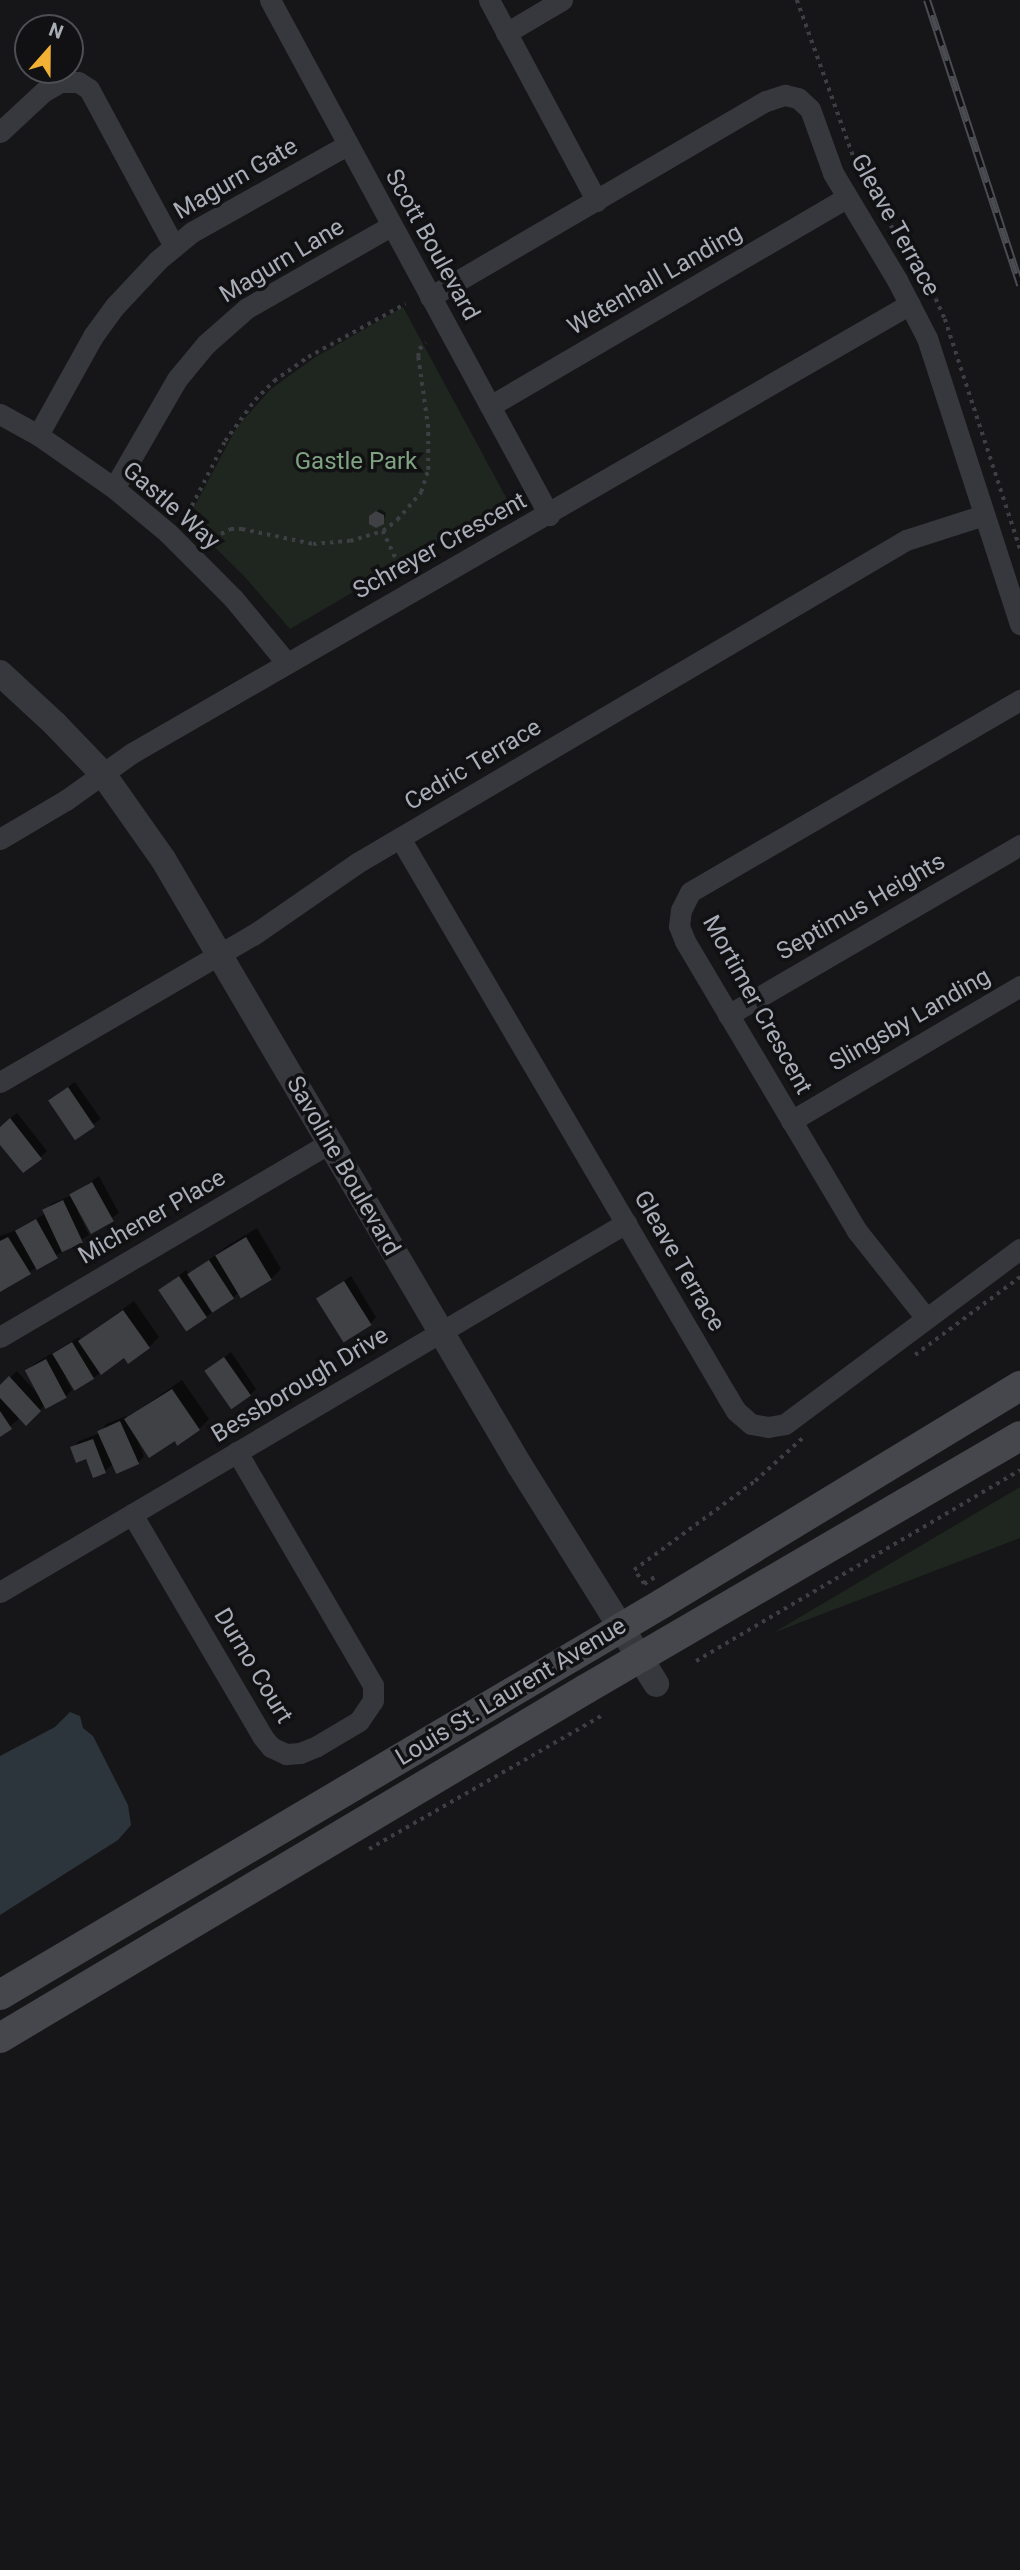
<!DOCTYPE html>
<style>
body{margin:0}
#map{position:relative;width:1020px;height:2570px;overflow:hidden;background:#161618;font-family:Roboto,sans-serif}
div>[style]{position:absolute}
.green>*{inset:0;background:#1e261f}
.water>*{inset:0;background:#2c353c}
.shadow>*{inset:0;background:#0007;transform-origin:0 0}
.building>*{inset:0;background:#404145;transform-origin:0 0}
.path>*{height:3.5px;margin-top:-1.75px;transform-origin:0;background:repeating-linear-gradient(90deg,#3d3f44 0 3.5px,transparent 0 8.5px)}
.minor>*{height:21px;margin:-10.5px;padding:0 10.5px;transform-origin:10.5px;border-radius:10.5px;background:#37383d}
.tertiary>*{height:26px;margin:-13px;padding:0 13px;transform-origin:13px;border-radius:13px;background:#37383d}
.secondary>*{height:30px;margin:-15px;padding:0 15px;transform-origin:15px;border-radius:15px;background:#45474d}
.rail>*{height:8px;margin-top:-4px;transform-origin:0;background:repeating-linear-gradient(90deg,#111113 0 16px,#4a4c52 0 32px);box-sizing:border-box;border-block:2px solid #4a4c52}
span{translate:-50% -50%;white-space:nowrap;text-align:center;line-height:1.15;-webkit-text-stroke:7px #111113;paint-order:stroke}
.street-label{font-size:24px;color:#a8adb8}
.park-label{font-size:24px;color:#7fa381}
.north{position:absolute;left:14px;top:14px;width:70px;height:70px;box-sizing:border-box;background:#111113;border:2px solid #4d4f55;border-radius:50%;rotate:21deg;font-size:19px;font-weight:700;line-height:28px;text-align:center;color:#a8adb8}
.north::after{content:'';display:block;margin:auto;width:24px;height:32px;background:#f2b134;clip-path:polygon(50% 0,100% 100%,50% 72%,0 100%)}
</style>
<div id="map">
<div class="green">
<i style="clip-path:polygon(403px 307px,508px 501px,290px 629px,245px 577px,187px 520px,237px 427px,271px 389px,314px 358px)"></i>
<i style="clip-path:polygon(1020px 1487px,1020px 1538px,773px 1633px)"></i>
</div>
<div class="water">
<i style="clip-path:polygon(70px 1712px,80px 1716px,83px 1728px,93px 1736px,128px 1805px,131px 1825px,118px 1840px,0 1915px,0 1756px,55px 1727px)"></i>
</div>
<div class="shadow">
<i style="clip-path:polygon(380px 509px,386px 513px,383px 523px,374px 513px)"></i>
<i style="left:75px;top:1082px;width:45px;height:31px;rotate:55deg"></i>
<i style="clip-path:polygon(17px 1113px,47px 1151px,41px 1157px,0 1142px,0 1127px)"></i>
<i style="clip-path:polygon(99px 1176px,119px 1213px,92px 1231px,80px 1209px,77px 1210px,89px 1235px,0 1290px,0 1236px,19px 1229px,46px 1213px,51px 1204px,70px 1196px)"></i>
<i style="clip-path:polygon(257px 1228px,281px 1269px,271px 1279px,240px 1292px,206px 1317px,160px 1290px,186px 1270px,189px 1275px,227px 1246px)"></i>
<i style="clip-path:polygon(351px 1276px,376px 1317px,370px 1324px,319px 1299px)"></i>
<i style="clip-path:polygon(134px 1301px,159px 1337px,149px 1347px,125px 1356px,93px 1378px,65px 1377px,72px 1390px,66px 1396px,45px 1405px,26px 1424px,20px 1418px,0 1434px,0 1386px,17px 1371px,38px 1394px,27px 1370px,34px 1364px,79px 1337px,80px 1340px)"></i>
<i style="clip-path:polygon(231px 1352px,256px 1389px,250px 1395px,207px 1371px)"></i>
<i style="clip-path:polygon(182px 1380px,209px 1419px,199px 1429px,176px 1438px,136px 1437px,144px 1456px,138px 1463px,114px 1463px,105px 1471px,72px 1448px,79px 1441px,100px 1433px,106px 1424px,126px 1416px,127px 1418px)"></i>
</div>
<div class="building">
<i style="clip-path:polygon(376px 511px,384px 515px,384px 524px,376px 528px,369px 524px,369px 516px)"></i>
<i style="left:68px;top:1087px;width:48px;height:24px;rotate:56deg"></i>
<i style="clip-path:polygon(10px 1118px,42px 1159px,23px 1173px,0 1145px,0 1127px)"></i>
<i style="left:92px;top:1182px;width:45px;height:26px;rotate:61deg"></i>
<i style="left:63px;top:1200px;width:47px;height:23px;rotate:65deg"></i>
<i style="left:36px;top:1219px;width:45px;height:24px;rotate:61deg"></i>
<i style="clip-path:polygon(8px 1237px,31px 1274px,0 1292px,0 1241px)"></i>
<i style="left:246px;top:1237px;width:50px;height:36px;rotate:59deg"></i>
<i style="left:209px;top:1260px;width:46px;height:26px;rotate:57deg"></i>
<i style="left:179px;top:1276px;width:50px;height:25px;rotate:56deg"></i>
<i style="left:344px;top:1281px;width:52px;height:33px;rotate:58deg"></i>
<i style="clip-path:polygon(123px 1310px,150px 1348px,128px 1364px,124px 1358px,101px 1375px,78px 1341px)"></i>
<i style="left:72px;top:1342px;width:43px;height:23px;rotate:59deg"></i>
<i style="left:224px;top:1357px;width:47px;height:24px;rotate:55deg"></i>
<i style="left:46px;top:1359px;width:44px;height:24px;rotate:62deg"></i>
<i style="clip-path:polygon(9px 1376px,41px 1411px,26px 1426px,0 1398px,0 1385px)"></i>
<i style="clip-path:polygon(172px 1389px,200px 1430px,177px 1446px,175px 1441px,149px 1458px,124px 1419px)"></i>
<i style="clip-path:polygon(0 1411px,12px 1429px,0 1437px)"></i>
<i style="left:120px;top:1421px;width:47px;height:25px;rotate:66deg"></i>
<i style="clip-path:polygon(93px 1439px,106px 1473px,93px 1478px,86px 1459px,76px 1463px,70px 1447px)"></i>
</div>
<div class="path">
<i style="left:797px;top:0;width:186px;rotate:70.2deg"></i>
<i style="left:860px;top:175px;width:145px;rotate:58.5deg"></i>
<i style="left:936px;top:299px;width:22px;rotate:66deg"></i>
<i style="left:945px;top:319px;width:242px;rotate:71.9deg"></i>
<i style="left:184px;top:521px;width:90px;rotate:-62.9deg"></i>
<i style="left:225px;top:441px;width:51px;rotate:-53.8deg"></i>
<i style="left:255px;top:400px;width:27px;rotate:-45deg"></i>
<i style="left:274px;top:381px;width:42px;rotate:-35.2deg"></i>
<i style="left:308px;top:357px;width:111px;rotate:-28.7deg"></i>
<i style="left:383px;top:531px;width:40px;rotate:65deg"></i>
<i style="left:206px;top:542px;width:27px;rotate:-28deg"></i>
<i style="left:230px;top:529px;width:12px"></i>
<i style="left:242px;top:529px;width:73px;rotate:11.9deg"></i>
<i style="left:313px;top:544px;width:37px;rotate:-5deg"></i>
<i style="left:350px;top:541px;width:34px;rotate:-17deg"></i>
<i style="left:383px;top:531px;width:18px;rotate:-38deg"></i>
<i style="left:397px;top:520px;width:37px;rotate:-49deg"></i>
<i style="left:421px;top:492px;width:23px;rotate:-72deg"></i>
<i style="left:428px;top:470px;width:42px;rotate:-90deg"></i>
<i style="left:428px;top:428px;width:72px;rotate:-98deg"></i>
<i style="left:418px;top:357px;width:8px;rotate:-83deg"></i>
<i style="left:419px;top:349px;width:9px;rotate:-41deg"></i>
<i style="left:915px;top:1355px;width:131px;rotate:-36.6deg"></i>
<i style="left:644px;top:1584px;width:17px;rotate:-126deg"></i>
<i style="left:634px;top:1570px;width:150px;rotate:-36.3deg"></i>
<i style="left:755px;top:1481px;width:67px;rotate:-42deg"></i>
<i style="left:644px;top:1584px;width:17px;rotate:-33deg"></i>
<i style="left:696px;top:1661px;width:376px;rotate:-30.5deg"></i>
<i style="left:369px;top:1849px;width:267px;rotate:-29.8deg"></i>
</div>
<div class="minor">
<i style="left:270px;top:0;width:586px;rotate:61.55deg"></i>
<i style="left:489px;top:0;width:228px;rotate:61.8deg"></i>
<i style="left:506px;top:33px;width:65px;rotate:-30.5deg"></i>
<i style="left:0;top:132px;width:59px;rotate:-42.9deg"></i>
<i style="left:43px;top:92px;width:20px;rotate:-30deg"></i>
<i style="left:60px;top:82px;width:18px"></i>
<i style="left:78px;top:82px;width:13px;rotate:32deg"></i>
<i style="left:89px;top:89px;width:179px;rotate:61.6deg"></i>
<i style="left:430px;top:297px;width:389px;rotate:-30.3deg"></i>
<i style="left:766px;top:101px;width:20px;rotate:-18deg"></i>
<i style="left:785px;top:95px;width:13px;rotate:13deg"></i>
<i style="left:798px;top:98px;width:16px;rotate:43deg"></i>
<i style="left:810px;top:109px;width:68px;rotate:70.2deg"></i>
<i style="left:833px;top:173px;width:125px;rotate:59.1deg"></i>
<i style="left:897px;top:280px;width:65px;rotate:62.7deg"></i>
<i style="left:927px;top:338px;width:301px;rotate:72deg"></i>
<i style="left:490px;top:406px;width:412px;rotate:-30.3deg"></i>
<i style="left:0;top:414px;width:43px;rotate:28.9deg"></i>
<i style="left:38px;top:435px;width:93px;rotate:34.9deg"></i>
<i style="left:114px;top:488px;width:70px;rotate:39.8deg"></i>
<i style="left:168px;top:533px;width:92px;rotate:45deg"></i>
<i style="left:233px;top:598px;width:83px;rotate:50.4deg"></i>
<i style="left:38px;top:435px;width:113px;rotate:-60.9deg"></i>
<i style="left:93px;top:336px;width:37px;rotate:-54deg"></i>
<i style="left:115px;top:306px;width:63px;rotate:-46.9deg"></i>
<i style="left:158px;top:260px;width:44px;rotate:-39.5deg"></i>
<i style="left:192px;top:232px;width:178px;rotate:-29.3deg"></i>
<i style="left:114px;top:488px;width:126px;rotate:-60deg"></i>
<i style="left:177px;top:379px;width:45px;rotate:-50.4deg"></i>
<i style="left:206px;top:344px;width:55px;rotate:-41.3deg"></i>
<i style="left:247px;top:308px;width:166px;rotate:-29.7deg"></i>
<i style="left:400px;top:838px;width:647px;rotate:59.63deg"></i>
<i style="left:727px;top:1396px;width:17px;rotate:59deg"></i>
<i style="left:736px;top:1411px;width:20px;rotate:41deg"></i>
<i style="left:751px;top:1424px;width:17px;rotate:10deg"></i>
<i style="left:768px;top:1427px;width:17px;rotate:-10deg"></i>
<i style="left:785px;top:1424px;width:293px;rotate:-36.7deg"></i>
<i style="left:0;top:839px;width:77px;rotate:-30.6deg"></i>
<i style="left:66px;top:800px;width:81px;rotate:-35.5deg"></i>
<i style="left:132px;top:753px;width:898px;rotate:-29.99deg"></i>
<i style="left:728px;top:1015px;width:338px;rotate:-30.2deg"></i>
<i style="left:0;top:1082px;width:293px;rotate:-30.2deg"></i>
<i style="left:253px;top:935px;width:126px;rotate:-34.7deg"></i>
<i style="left:357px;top:863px;width:637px;rotate:-30.47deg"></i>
<i style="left:906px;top:540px;width:82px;rotate:-17.8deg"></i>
<i style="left:791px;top:1121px;width:266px;rotate:-30.5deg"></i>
<i style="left:926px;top:1318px;width:111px;rotate:-128.4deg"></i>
<i style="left:857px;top:1231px;width:337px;rotate:-120.7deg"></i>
<i style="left:685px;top:941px;width:16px;rotate:-112deg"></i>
<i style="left:679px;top:926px;width:16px;rotate:-83deg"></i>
<i style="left:681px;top:910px;width:20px;rotate:-63deg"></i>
<i style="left:690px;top:892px;width:382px;rotate:-30.2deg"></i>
<i style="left:0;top:1337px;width:383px;rotate:-30.5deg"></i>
<i style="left:132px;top:1514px;width:257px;rotate:59.6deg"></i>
<i style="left:262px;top:1736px;width:14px;rotate:51deg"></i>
<i style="left:271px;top:1747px;width:17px;rotate:25deg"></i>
<i style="left:286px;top:1754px;width:14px;rotate:-4deg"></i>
<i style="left:300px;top:1753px;width:18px;rotate:-22deg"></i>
<i style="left:317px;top:1746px;width:49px;rotate:-30.8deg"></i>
<i style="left:359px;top:1721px;width:25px;rotate:-56deg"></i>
<i style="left:373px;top:1700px;width:15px;rotate:-90deg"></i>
<i style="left:373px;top:1685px;width:270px;rotate:-120.3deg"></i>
<i style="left:0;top:1592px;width:727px;rotate:-30.52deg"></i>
</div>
<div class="tertiary">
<i style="left:0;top:673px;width:75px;rotate:42.8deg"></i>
<i style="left:55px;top:724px;width:69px;rotate:46.2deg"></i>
<i style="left:103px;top:774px;width:104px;rotate:54.8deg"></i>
<i style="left:163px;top:859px;width:704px;rotate:59.54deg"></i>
<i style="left:520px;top:1466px;width:257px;rotate:58deg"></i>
</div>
<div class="secondary">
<i style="left:0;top:1995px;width:770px;rotate:-30.59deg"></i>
<i style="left:663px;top:1603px;width:418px;rotate:-31.3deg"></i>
<i style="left:0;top:2038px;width:682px;rotate:-30.78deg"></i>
<i style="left:586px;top:1689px;width:502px;rotate:-30.24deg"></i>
</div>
<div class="rail">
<i style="left:927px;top:0;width:300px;rotate:71.9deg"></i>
</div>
<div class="street-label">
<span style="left:236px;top:179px;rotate:-30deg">Magurn Gate</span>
<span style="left:895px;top:225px;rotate:61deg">Gleave Terrace</span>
<span style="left:432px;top:245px;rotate:61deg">Scott Boulevard</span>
<span style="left:282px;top:261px;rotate:-31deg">Magurn Lane</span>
<span style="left:655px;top:280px;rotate:-30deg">Wetenhall Landing</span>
<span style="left:171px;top:506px;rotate:41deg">Gastle Way</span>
<span style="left:440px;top:546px;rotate:-29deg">Schreyer Crescent</span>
<span style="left:473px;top:765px;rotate:-31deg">Cedric Terrace</span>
<span style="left:861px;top:907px;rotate:-30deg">Septimus Heights</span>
<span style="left:757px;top:1005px;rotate:61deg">Mortimer Crescent</span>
<span style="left:910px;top:1020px;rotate:-30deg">Slingsby Landing</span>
<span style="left:343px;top:1166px;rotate:60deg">Savoline Boulevard</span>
<span style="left:152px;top:1217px;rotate:-30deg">Michener Place</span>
<span style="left:679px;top:1261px;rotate:60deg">Gleave Terrace</span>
<span style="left:300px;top:1385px;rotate:-31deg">Bessborough Drive</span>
<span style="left:253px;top:1666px;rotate:59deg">Durno Court</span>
<span style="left:511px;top:1692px;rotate:-31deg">Louis St. Laurent Avenue</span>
</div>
<div class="park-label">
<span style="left:356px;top:462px">Gastle Park</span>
</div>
<div class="north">N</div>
</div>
